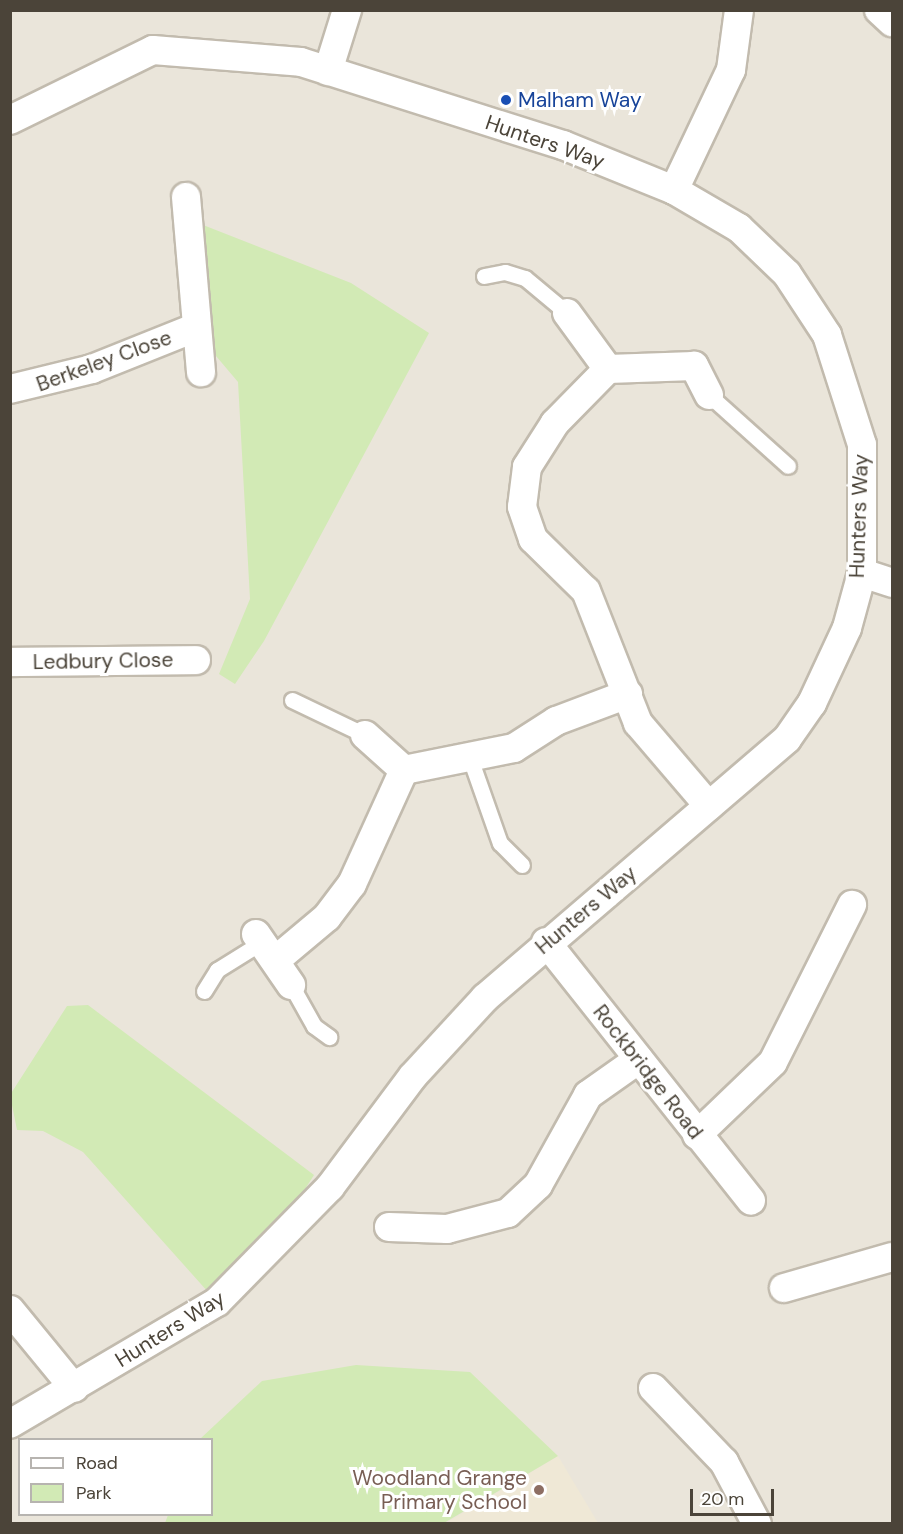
<!DOCTYPE html>
<style>
body{margin:0}
#map{position:relative;width:903px;height:1534px;overflow:hidden;background:#f6f3ec;font-family:"DM Sans",sans-serif}
div>[style]{position:absolute}
.residential>*{inset:0;background:#eae5da}
.education>*{inset:0;background:#efe8d6}
.green>*{inset:0;background:#d2eab5}
.roads{filter:drop-shadow(2px 0 #c2bbae) drop-shadow(-2px 0 #c2bbae) drop-shadow(0 2px #c2bbae) drop-shadow(0 -2px #c2bbae)}
.service>*{height:15px;margin:-7.5px;padding:0 7.5px;transform-origin:7.5px;border-radius:7.5px;background:#fff}
.minor>*{height:28px;margin:-14px;padding:0 14px;transform-origin:14px;border-radius:14px;background:#fff}
.dots>*{width:16px;height:16px;translate:-50% -50%;box-sizing:border-box;border:3px solid #fff;border-radius:50%}
span{translate:-50% -50%;white-space:nowrap;text-align:center;line-height:1.15;-webkit-text-stroke:6px #fff;paint-order:stroke}
.transit-label{font-size:21px;color:#164399}
.left{translate:0 -50%;text-align:left}
.street-label{font-size:21px;color:#4b4439}
.education-label{font-size:21px;color:#785e54}
.right{translate:-100% -50%;text-align:right}
.frame{position:absolute;inset:0;border:12px solid #4b4439;pointer-events:none}
.legend{position:absolute;left:18px;top:1438px;width:195px;height:78px;box-sizing:border-box;background:#fff;border:2px solid #b7b4b0;margin:0;padding:8px 10px;list-style:none;font-size:18px;color:#4b4439}
.legend li{display:flex;align-items:center;gap:12px;height:30px}
.legend b{width:30px;border:2px solid #b7b4b0}
.scale{position:absolute;left:690px;top:1489px;width:84px;height:27px;box-sizing:border-box;border:3px solid #4b4439;border-top:0;padding-left:8px;font-size:18px;line-height:21px;white-space:nowrap;color:#4b4439;-webkit-text-stroke:4px #fff;paint-order:stroke}
</style>
<div id="map">
<div class="residential">
<i style="clip-path:polygon(evenodd,10px 11px,892px 11px,892px 1523px,11px 1523px,10px 11px,20px 1440px,212px 1440px,212px 1514px,20px 1514px,20px 1440px)"></i>
</div>
<div class="education">
<i style="clip-path:polygon(558px 1456px,598px 1523px,444px 1524px)"></i>
</div>
<div class="green">
<i style="clip-path:polygon(198px 223px,351px 283px,429px 333px,264px 641px,235px 684px,219px 674px,250px 599px,238px 382px,205px 343px)"></i>
<i style="clip-path:polygon(88px 1005px,314px 1175px,252px 1272px,217px 1302px,83px 1152px,43px 1131px,17px 1130px,10px 1095px,67px 1006px)"></i>
<i style="clip-path:polygon(356px 1365px,470px 1372px,558px 1456px,444px 1523px,165px 1523px,168px 1515px,212px 1514px,212px 1440px,200px 1439px,262px 1381px)"></i>
</div>
<div class="roads">
<div class="service">
<i style="left:484px;top:276px;width:21px;rotate:-11deg"></i>
<i style="left:505px;top:272px;width:21px;rotate:17deg"></i>
<i style="left:525px;top:278px;width:55px;rotate:39.8deg"></i>
<i style="left:709px;top:395px;width:106px;rotate:41.9deg"></i>
<i style="left:292px;top:700px;width:81px;rotate:25.6deg"></i>
<i style="left:470px;top:758px;width:90px;rotate:70.6deg"></i>
<i style="left:500px;top:843px;width:31px;rotate:45deg"></i>
<i style="left:291px;top:985px;width:47px;rotate:60.7deg"></i>
<i style="left:314px;top:1026px;width:19px;rotate:36deg"></i>
<i style="left:204px;top:991px;width:25px;rotate:-58deg"></i>
<i style="left:217px;top:970px;width:53px;rotate:-31.9deg"></i>
</div>
<div class="minor">
<i style="left:879px;top:10px;width:18px;rotate:43deg"></i>
<i style="left:328px;top:71px;width:64px;rotate:-72.7deg"></i>
<i style="left:10px;top:120px;width:159px;rotate:-26.1deg"></i>
<i style="left:153px;top:50px;width:148px;rotate:4.6deg"></i>
<i style="left:301px;top:62px;width:275px;rotate:17.6deg"></i>
<i style="left:563px;top:145px;width:120px;rotate:22.1deg"></i>
<i style="left:674px;top:190px;width:75px;rotate:30.3deg"></i>
<i style="left:739px;top:228px;width:66px;rotate:43.8deg"></i>
<i style="left:787px;top:274px;width:73px;rotate:56.7deg"></i>
<i style="left:827px;top:335px;width:115px;rotate:72.3deg"></i>
<i style="left:862px;top:445px;width:128px;rotate:90deg"></i>
<i style="left:862px;top:573px;width:57px;rotate:105.3deg"></i>
<i style="left:847px;top:628px;width:83px;rotate:115deg"></i>
<i style="left:812px;top:703px;width:44px;rotate:124.8deg"></i>
<i style="left:787px;top:739px;width:398px;rotate:139.4deg"></i>
<i style="left:485px;top:998px;width:106px;rotate:132.7deg"></i>
<i style="left:413px;top:1076px;width:139px;rotate:126.8deg"></i>
<i style="left:330px;top:1187px;width:161px;rotate:134.5deg"></i>
<i style="left:217px;top:1302px;width:240px;rotate:149.5deg"></i>
<i style="left:674px;top:190px;width:133px;rotate:-64.6deg"></i>
<i style="left:731px;top:70px;width:61px;rotate:-82.4deg"></i>
<i style="left:186px;top:197px;width:176px;rotate:85.1deg"></i>
<i style="left:567px;top:313px;width:69px;rotate:53.8deg"></i>
<i style="left:10px;top:389px;width:84px;rotate:-13.7deg"></i>
<i style="left:92px;top:369px;width:113px;rotate:-21.8deg"></i>
<i style="left:709px;top:395px;width:33px;rotate:-117deg"></i>
<i style="left:694px;top:366px;width:86px;rotate:178deg"></i>
<i style="left:608px;top:369px;width:76px;rotate:134.5deg"></i>
<i style="left:555px;top:423px;width:52px;rotate:122.5deg"></i>
<i style="left:527px;top:467px;width:40px;rotate:97.1deg"></i>
<i style="left:522px;top:507px;width:34px;rotate:71deg"></i>
<i style="left:533px;top:539px;width:74px;rotate:44.5deg"></i>
<i style="left:586px;top:591px;width:142px;rotate:68.5deg"></i>
<i style="left:638px;top:723px;width:109px;rotate:49.5deg"></i>
<i style="left:862px;top:573px;width:32px;rotate:18deg"></i>
<i style="left:10px;top:662px;width:186px;rotate:-0.6deg"></i>
<i style="left:365px;top:735px;width:52px;rotate:41.9deg"></i>
<i style="left:256px;top:934px;width:62px;rotate:55.5deg"></i>
<i style="left:546px;top:942px;width:330px;rotate:51.6deg"></i>
<i style="left:277px;top:959px;width:65px;rotate:-40deg"></i>
<i style="left:327px;top:917px;width:41px;rotate:-52.9deg"></i>
<i style="left:352px;top:884px;width:125px;rotate:-65.5deg"></i>
<i style="left:404px;top:770px;width:112px;rotate:-11.3deg"></i>
<i style="left:514px;top:748px;width:50px;rotate:-32.7deg"></i>
<i style="left:556px;top:721px;width:77px;rotate:-20.6deg"></i>
<i style="left:697px;top:1135px;width:105px;rotate:-43.8deg"></i>
<i style="left:773px;top:1062px;width:176px;rotate:-63.3deg"></i>
<i style="left:389px;top:1227px;width:58px;rotate:2deg"></i>
<i style="left:447px;top:1229px;width:63px;rotate:-14.7deg"></i>
<i style="left:508px;top:1213px;width:41px;rotate:-43deg"></i>
<i style="left:538px;top:1185px;width:103px;rotate:-60.9deg"></i>
<i style="left:588px;top:1095px;width:62px;rotate:-35.2deg"></i>
<i style="left:784px;top:1288px;width:112px;rotate:-16deg"></i>
<i style="left:10px;top:1310px;width:101px;rotate:50.6deg"></i>
<i style="left:653px;top:1388px;width:103px;rotate:46.2deg"></i>
<i style="left:724px;top:1462px;width:70px;rotate:62deg"></i>
</div>
</div>
<div class="dots">
<i style="left:506px;top:100px;background:#1a4fb4"></i>
<i style="left:539px;top:1490px;background:#8d6e63"></i>
</div>
<div class="transit-label">
<span class="left" style="left:518px;top:100px">Malham Way</span>
</div>
<div class="street-label">
<span style="left:545px;top:142px;rotate:19deg">Hunters Way</span>
<span style="left:104px;top:361px;rotate:-20deg">Berkeley Close</span>
<span style="left:859px;top:516px;rotate:-88deg">Hunters Way</span>
<span style="left:103px;top:661px;rotate:-1deg">Ledbury Close</span>
<span style="left:586px;top:910px;rotate:-40deg">Hunters Way</span>
<span style="left:648px;top:1072px;rotate:52deg">Rockbridge Road</span>
<span style="left:170px;top:1329px;rotate:-32deg">Hunters Way</span>
</div>
<div class="education-label">
<span class="right" style="left:527px;top:1490px">Woodland Grange<br>Primary School</span>
</div>
<div class="frame"></div>
<ul class="legend">
<li><b style="height:8px;background:#fff"></b>Road</li>
<li><b style="height:16px;background:#d2eab5"></b>Park</li>
</ul>
<div class="scale">20 m</div>
</div>
